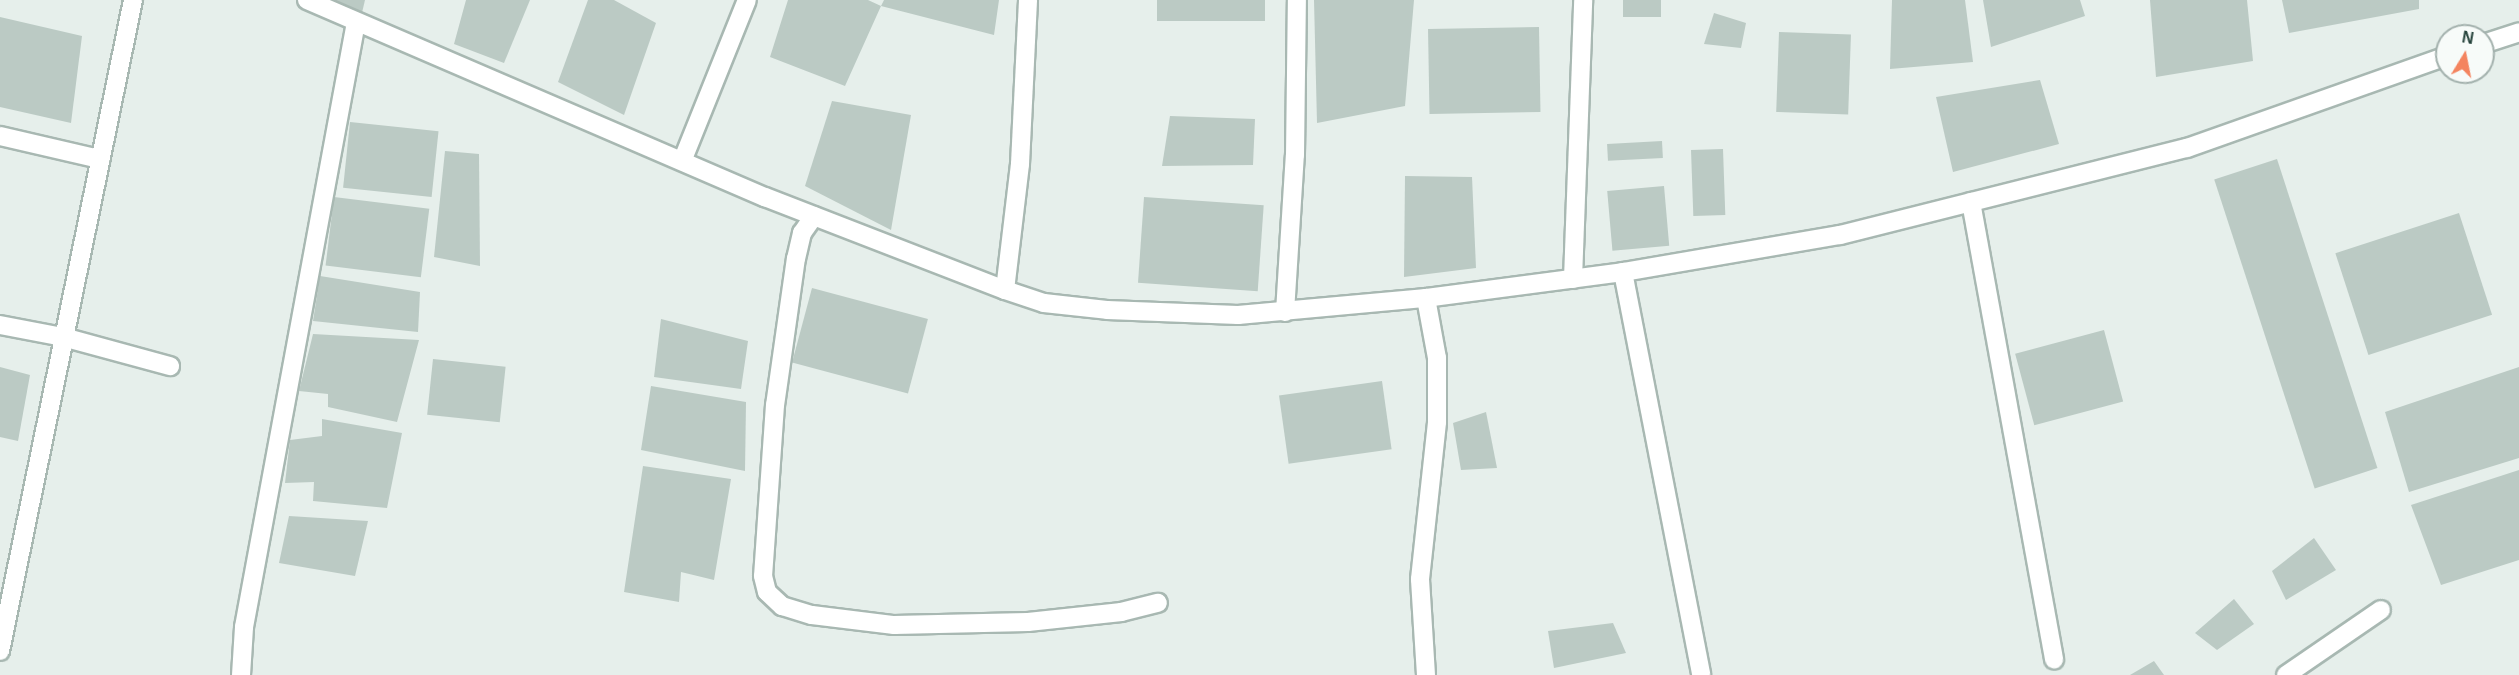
<!DOCTYPE html>
<style>
body{margin:0}
#map{position:relative;width:2519px;height:675px;overflow:hidden;background:#e6efeb;font-family:Helvetica,sans-serif}
div>[style]{position:absolute}
.building>*{inset:0;background:#bbcac4;transform-origin:0 0}
.roads{filter:drop-shadow(2px 0 #a8b8b2) drop-shadow(-2px 0 #a8b8b2) drop-shadow(0 2px #a8b8b2) drop-shadow(0 -2px #a8b8b2)}
.minor>*{height:18px;margin:-9px;padding:0 9px;transform-origin:9px;border-radius:9px;background:#fff}
span{translate:-50% -50%;white-space:nowrap;text-align:center;line-height:1.15;-webkit-text-stroke:5px #f7fbf9;paint-order:stroke}
.north{position:absolute;left:2435px;top:24px;width:60px;height:60px;box-sizing:border-box;background:#f7fbf9;border:2px solid #a3b1ad;border-radius:50%;rotate:10deg;font-size:16px;font-weight:700;line-height:24px;text-align:center;color:#24423a}
.north::after{content:'';display:block;margin:auto;width:21px;height:27px;background:#f4845f;clip-path:polygon(50% 0,100% 100%,50% 72%,0 100%)}
</style>
<div id="map">
<div class="building">
<i style="clip-path:polygon(324px 0,365px 0,361px 17px)"></i>
<i style="clip-path:polygon(466px 0,530px 0,504px 63px,454px 44px)"></i>
<i style="clip-path:polygon(588px 0,614px 0,656px 23px,624px 115px,558px 82px)"></i>
<i style="clip-path:polygon(788px 0,868px 0,881px 6px,884px 0,999px 0,994px 35px,881px 6px,845px 86px,770px 57px)"></i>
<i style="left:1157px;top:0;width:108px;height:21px"></i>
<i style="clip-path:polygon(1314px 0,1414px 0,1405px 106px,1317px 123px)"></i>
<i style="left:1623px;top:0;width:38px;height:17px"></i>
<i style="clip-path:polygon(1892px 0,1965px 0,1973px 62px,1890px 69px)"></i>
<i style="clip-path:polygon(1983px 0,2080px 0,2085px 16px,1991px 47px)"></i>
<i style="clip-path:polygon(2150px 0,2247px 0,2253px 61px,2156px 77px)"></i>
<i style="clip-path:polygon(2282px 0,2419px 0,2419px 9px,2289px 33px)"></i>
<i style="clip-path:polygon(1714px 13px,1746px 23px,1741px 48px,1704px 44px)"></i>
<i style="clip-path:polygon(0 17px,82px 36px,71px 123px,0 107px)"></i>
<i style="left:1539px;top:27px;width:85px;height:111px;rotate:89deg"></i>
<i style="left:1779px;top:32px;width:72px;height:80px;rotate:2deg"></i>
<i style="clip-path:polygon(2040px 80px,2059px 144px,1953px 172px,1936px 97px)"></i>
<i style="clip-path:polygon(832px 101px,911px 115px,891px 230px,805px 186px)"></i>
<i style="clip-path:polygon(1170px 116px,1255px 119px,1253px 165px,1162px 166px)"></i>
<i style="left:350px;top:122px;width:89px;height:66px;rotate:6deg"></i>
<i style="left:1662px;top:141px;width:17px;height:55px;rotate:87deg"></i>
<i style="left:1723px;top:149px;width:66px;height:32px;rotate:88deg"></i>
<i style="clip-path:polygon(445px 151px,479px 154px,480px 266px,434px 257px)"></i>
<i style="left:2277px;top:159px;width:325px;height:66px;rotate:72deg"></i>
<i style="clip-path:polygon(1405px 176px,1472px 177px,1476px 268px,1404px 277px)"></i>
<i style="left:1664px;top:186px;width:60px;height:57px;rotate:85deg"></i>
<i style="left:334px;top:197px;width:96px;height:69px;rotate:7deg"></i>
<i style="left:1144px;top:197px;width:120px;height:86px;rotate:4deg"></i>
<i style="left:2459px;top:213px;width:107px;height:130px;rotate:72deg"></i>
<i style="clip-path:polygon(320px 276px,420px 292px,418px 332px,313px 321px)"></i>
<i style="left:812px;top:288px;width:120px;height:77px;rotate:15deg"></i>
<i style="clip-path:polygon(661px 319px,748px 341px,741px 389px,654px 377px)"></i>
<i style="left:2104px;top:330px;width:74px;height:92px;rotate:75deg"></i>
<i style="clip-path:polygon(313px 334px,419px 340px,397px 422px,328px 407px,328px 394px,299px 391px)"></i>
<i style="left:433px;top:359px;width:73px;height:56px;rotate:6deg"></i>
<i style="clip-path:polygon(0 367px,30px 375px,18px 441px,0 437px)"></i>
<i style="clip-path:polygon(2519px 367px,2519px 458px,2409px 492px,2385px 412px)"></i>
<i style="left:1382px;top:381px;width:69px;height:104px;rotate:82deg"></i>
<i style="clip-path:polygon(651px 386px,746px 402px,745px 471px,641px 450px)"></i>
<i style="clip-path:polygon(1486px 412px,1497px 468px,1461px 470px,1453px 423px)"></i>
<i style="clip-path:polygon(322px 419px,402px 433px,387px 508px,313px 501px,314px 482px,285px 483px,290px 440px,322px 436px)"></i>
<i style="clip-path:polygon(643px 466px,731px 479px,714px 580px,681px 572px,679px 602px,624px 592px)"></i>
<i style="clip-path:polygon(2519px 470px,2519px 560px,2441px 585px,2411px 505px)"></i>
<i style="clip-path:polygon(289px 516px,368px 521px,355px 576px,279px 563px)"></i>
<i style="clip-path:polygon(2314px 538px,2336px 570px,2286px 600px,2272px 571px)"></i>
<i style="clip-path:polygon(2234px 599px,2254px 624px,2217px 650px,2195px 633px)"></i>
<i style="clip-path:polygon(1613px 623px,1626px 653px,1554px 668px,1548px 631px)"></i>
<i style="clip-path:polygon(2154px 661px,2164px 675px,2130px 675px)"></i>
</div>
<div class="roads">
<div class="minor">
<i style="left:307px;top:0;width:499px;rotate:23.3deg"></i>
<i style="left:765px;top:197px;width:257px;rotate:21.2deg"></i>
<i style="left:1005px;top:290px;width:41px;rotate:18.4deg"></i>
<i style="left:1044px;top:303px;width:63px;rotate:6.3deg"></i>
<i style="left:1107px;top:310px;width:131px;rotate:2.2deg"></i>
<i style="left:1238px;top:315px;width:189px;rotate:-5.2deg"></i>
<i style="left:1426px;top:298px;width:199px;rotate:-7.5deg"></i>
<i style="left:1623px;top:272px;width:220px;rotate:-9.7deg"></i>
<i style="left:1840px;top:235px;width:358px;rotate:-14.1deg"></i>
<i style="left:2187px;top:148px;width:276px;rotate:-19.5deg"></i>
<i style="left:2483px;top:44px;width:38px;rotate:-18deg"></i>
<i style="left:0;top:136px;width:103px;rotate:13deg"></i>
<i style="left:683px;top:159px;width:171px;rotate:-68.1deg"></i>
<i style="left:1971px;top:202px;width:465px;rotate:79.7deg"></i>
<i style="left:814px;top:216px;width:21px;rotate:125deg"></i>
<i style="left:802px;top:233px;width:26px;rotate:103deg"></i>
<i style="left:796px;top:258px;width:148px;rotate:98.1deg"></i>
<i style="left:775px;top:405px;width:171px;rotate:94deg"></i>
<i style="left:763px;top:576px;width:16px;rotate:76deg"></i>
<i style="left:767px;top:592px;width:21px;rotate:43deg"></i>
<i style="left:782px;top:606px;width:31px;rotate:17deg"></i>
<i style="left:812px;top:615px;width:83px;rotate:7deg"></i>
<i style="left:894px;top:625px;width:134px;rotate:-1.3deg"></i>
<i style="left:1028px;top:622px;width:94px;rotate:-6.1deg"></i>
<i style="left:1121px;top:612px;width:38px;rotate:-14deg"></i>
<i style="left:1623px;top:272px;width:410px;rotate:79deg"></i>
<i style="left:1573px;top:279px;width:279px;rotate:-87.9deg"></i>
<i style="left:1005px;top:290px;width:127px;rotate:-83.2deg"></i>
<i style="left:1020px;top:164px;width:164px;rotate:-87.2deg"></i>
<i style="left:1285px;top:312px;width:157px;rotate:-86.4deg"></i>
<i style="left:1295px;top:155px;width:155px;rotate:-89.3deg"></i>
<i style="left:0;top:325px;width:64px;rotate:10.8deg"></i>
<i style="left:63px;top:337px;width:111px;rotate:15.2deg"></i>
<i style="left:0;top:651px;width:664px;rotate:-78.45deg"></i>
<i style="left:241px;top:675px;width:48px;rotate:-86.4deg"></i>
<i style="left:244px;top:627px;width:615px;rotate:-79.51deg"></i>
<i style="left:1426px;top:675px;width:96px;rotate:-93.6deg"></i>
<i style="left:1420px;top:579px;width:158px;rotate:-83.8deg"></i>
<i style="left:1437px;top:422px;width:64px;rotate:-90deg"></i>
<i style="left:1437px;top:358px;width:61px;rotate:-100.4deg"></i>
<i style="left:2286px;top:675px;width:115px;rotate:-34.4deg"></i>
</div>
</div>
<div class="north">N</div>
</div>
